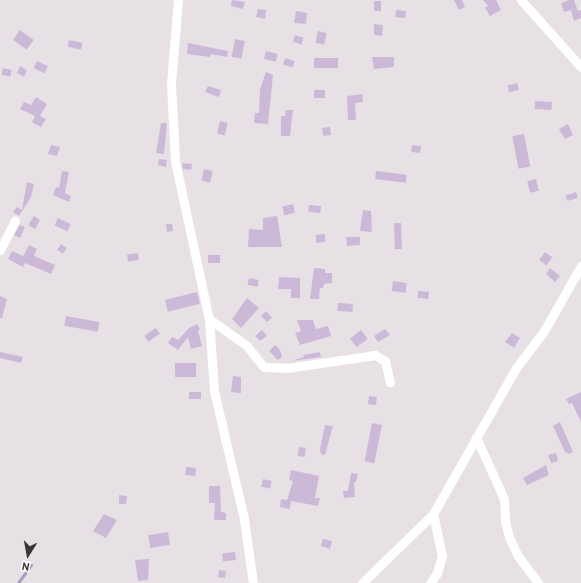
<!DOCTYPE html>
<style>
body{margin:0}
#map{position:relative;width:581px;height:583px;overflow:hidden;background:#e7e1e6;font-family:"PT Sans",sans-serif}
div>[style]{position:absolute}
.stream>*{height:2.5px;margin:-1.25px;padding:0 1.25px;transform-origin:1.25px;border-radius:1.25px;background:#a59fc0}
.building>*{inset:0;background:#ccb9d8;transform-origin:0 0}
.street>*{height:9px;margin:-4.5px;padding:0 4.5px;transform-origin:4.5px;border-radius:4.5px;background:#fff}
span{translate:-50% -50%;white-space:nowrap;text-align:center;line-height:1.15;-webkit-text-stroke:4px #fff;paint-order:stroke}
.north{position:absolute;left:8px;top:535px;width:40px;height:40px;-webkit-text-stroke:3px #fff;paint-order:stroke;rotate:191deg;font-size:11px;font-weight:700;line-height:16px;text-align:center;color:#373537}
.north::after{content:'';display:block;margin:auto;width:14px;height:18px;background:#373537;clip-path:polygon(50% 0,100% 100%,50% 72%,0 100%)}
</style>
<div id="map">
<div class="stream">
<i style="left:18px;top:583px;width:22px;rotate:-54deg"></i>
</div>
<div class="building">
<i style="clip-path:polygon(232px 0,245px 2px,243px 9px,231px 6px)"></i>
<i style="clip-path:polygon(454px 0,462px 0,465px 7px,459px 10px)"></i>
<i style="clip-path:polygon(483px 0,496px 0,501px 10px,490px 16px,485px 8px,488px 6px)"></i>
<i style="clip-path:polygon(569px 0,574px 0,578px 11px,581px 10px,581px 18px,574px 21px,571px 10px,564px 12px,561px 3px)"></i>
<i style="left:374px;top:1px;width:7px;height:10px"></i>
<i style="clip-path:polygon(258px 9px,266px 10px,265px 19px,256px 17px)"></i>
<i style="left:396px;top:10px;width:10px;height:7px;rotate:6deg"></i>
<i style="clip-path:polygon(296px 11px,307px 13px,306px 24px,294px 23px)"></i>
<i style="clip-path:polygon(374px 24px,383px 25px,382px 36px,374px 35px)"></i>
<i style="left:20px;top:30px;width:17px;height:12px;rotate:36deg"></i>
<i style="left:318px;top:31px;width:9px;height:12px;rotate:13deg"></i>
<i style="left:295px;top:35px;width:9px;height:7px;rotate:18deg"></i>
<i style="left:235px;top:39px;width:10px;height:18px;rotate:11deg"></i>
<i style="left:69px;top:40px;width:14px;height:7px;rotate:12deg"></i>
<i style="clip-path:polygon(188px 43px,228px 51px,227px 57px,211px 54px,210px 57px,187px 54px)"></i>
<i style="left:266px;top:51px;width:12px;height:8px;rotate:14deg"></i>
<i style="clip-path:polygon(372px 57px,394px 57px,394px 67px,374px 69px)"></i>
<i style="left:285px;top:58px;width:10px;height:7px;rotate:17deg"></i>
<i style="left:314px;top:58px;width:24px;height:10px"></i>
<i style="left:37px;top:61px;width:12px;height:8px;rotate:24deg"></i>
<i style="clip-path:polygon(20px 66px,27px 70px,24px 77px,17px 73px)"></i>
<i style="left:3px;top:68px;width:9px;height:7px;rotate:13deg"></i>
<i style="clip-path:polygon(266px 72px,273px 75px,268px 124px,254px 123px,255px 113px,259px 113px,260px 89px)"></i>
<i style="left:517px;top:83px;width:7px;height:10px;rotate:74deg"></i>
<i style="clip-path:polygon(208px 86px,221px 90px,219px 97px,205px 92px)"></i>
<i style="left:314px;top:90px;width:11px;height:8px"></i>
<i style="clip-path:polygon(362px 94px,363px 102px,355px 103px,356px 120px,348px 120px,347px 96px)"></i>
<i style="clip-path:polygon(36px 97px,47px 104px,40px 116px,46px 119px,41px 127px,32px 122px,35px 116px,20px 109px,24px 102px,31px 105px)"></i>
<i style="left:535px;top:101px;width:17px;height:8px;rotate:3deg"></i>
<i style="clip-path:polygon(286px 110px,293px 110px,290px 136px,281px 136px,281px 116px,285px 116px)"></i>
<i style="left:220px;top:121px;width:8px;height:13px;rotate:14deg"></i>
<i style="clip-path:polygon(161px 123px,167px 123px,164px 154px,156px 153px)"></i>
<i style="clip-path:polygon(568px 124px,573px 135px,565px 139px,559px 129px)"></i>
<i style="left:330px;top:127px;width:8px;height:8px;rotate:83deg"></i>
<i style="left:524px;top:134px;width:33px;height:12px;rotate:79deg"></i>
<i style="clip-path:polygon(51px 145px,60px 147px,57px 156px,48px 154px)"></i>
<i style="left:412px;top:145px;width:9px;height:7px;rotate:6deg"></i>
<i style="clip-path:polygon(159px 159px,167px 160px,166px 167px,158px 165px)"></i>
<i style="clip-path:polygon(182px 163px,192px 164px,191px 170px,183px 169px)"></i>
<i style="left:204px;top:169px;width:9px;height:12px;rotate:13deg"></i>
<i style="clip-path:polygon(62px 171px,69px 172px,65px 193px,71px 196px,69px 202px,53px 195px,56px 187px,59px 188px)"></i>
<i style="left:376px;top:171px;width:31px;height:8px;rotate:7deg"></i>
<i style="left:536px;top:179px;width:12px;height:9px;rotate:76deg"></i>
<i style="clip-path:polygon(27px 182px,34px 184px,31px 197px,19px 216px,13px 212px,17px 207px,22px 210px)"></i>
<i style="left:576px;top:192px;width:6px;height:11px;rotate:72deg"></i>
<i style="left:293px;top:204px;width:9px;height:11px;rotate:77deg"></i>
<i style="left:309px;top:205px;width:12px;height:7px;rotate:5deg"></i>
<i style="clip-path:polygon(363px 210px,371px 211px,372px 232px,360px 231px)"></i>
<i style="clip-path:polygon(34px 216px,40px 220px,35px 229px,28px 225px)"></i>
<i style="clip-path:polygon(277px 216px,282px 247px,248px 247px,249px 229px,263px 230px,263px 218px)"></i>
<i style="left:58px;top:218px;width:14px;height:8px;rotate:25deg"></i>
<i style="left:401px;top:223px;width:26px;height:7px;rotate:88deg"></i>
<i style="clip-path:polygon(166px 224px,172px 224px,173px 231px,167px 232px)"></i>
<i style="clip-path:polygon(20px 225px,25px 227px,20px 238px,14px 235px)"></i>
<i style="clip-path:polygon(325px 234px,325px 242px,316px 243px,316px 235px)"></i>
<i style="clip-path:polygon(346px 237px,360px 237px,360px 245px,347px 246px)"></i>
<i style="left:61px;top:244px;width:7px;height:7px;rotate:34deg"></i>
<i style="clip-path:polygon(29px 245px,37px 249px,34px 256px,55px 265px,51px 274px,25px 263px,23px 267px,8px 259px,12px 251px,23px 256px)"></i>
<i style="left:545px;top:252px;width:9px;height:10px;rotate:36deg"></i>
<i style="left:138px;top:253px;width:7px;height:11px;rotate:82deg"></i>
<i style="left:220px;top:255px;width:8px;height:12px;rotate:90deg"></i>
<i style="clip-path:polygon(314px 268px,325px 269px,325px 273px,332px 273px,332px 283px,324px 284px,323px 288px,320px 288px,319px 299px,310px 299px)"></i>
<i style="clip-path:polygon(550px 268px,560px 276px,555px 282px,546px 274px)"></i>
<i style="clip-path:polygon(279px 277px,300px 278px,300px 298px,291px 298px,291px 289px,278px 289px)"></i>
<i style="left:249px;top:278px;width:10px;height:7px;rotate:11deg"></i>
<i style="left:393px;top:281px;width:14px;height:10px;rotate:8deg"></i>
<i style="left:418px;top:291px;width:11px;height:7px;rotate:5deg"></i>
<i style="left:197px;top:292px;width:12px;height:33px;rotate:76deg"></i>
<i style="clip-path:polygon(0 296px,7px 299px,2px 318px,0 318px)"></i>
<i style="clip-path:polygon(247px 298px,259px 308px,241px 328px,232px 319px)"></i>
<i style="left:338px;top:303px;width:15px;height:8px;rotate:4deg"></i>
<i style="clip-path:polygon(266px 311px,272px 318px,267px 322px,261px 316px)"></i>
<i style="left:66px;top:316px;width:34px;height:10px;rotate:10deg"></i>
<i style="clip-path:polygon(297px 320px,313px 320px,316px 329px,328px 326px,331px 336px,300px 345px,295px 333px,301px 331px)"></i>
<i style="clip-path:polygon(197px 324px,200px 329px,198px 331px,202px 346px,191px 349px,188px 337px,178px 350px,168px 343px,172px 337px,178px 340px,189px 328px)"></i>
<i style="left:156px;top:328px;width:7px;height:14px;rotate:56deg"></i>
<i style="clip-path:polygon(385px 329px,390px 335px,378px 342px,374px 336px)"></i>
<i style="clip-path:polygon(262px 330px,267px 336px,260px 341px,255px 336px)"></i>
<i style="left:361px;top:330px;width:11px;height:14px;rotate:52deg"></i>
<i style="clip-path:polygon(512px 333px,520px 338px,514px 348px,505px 342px)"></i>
<i style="clip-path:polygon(275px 345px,280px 350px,282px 357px,278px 360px,269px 351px)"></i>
<i style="clip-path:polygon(0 352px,23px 357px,21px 363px,0 358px)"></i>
<i style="clip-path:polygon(320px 352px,321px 357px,292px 361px,304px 357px,303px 355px)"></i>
<i style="left:175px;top:363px;width:21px;height:14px"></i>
<i style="clip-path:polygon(233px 376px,241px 377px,241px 393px,231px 392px)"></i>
<i style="left:189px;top:392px;width:12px;height:7px"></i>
<i style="clip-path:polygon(581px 392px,581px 422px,572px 403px,569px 404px,566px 399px)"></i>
<i style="left:369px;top:396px;width:8px;height:8px;rotate:7deg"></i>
<i style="clip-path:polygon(560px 422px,573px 452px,569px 454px,565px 452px,553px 426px)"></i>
<i style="left:372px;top:423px;width:10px;height:39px;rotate:11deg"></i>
<i style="clip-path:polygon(325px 425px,333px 426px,325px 455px,321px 454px,320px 449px)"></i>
<i style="left:299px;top:447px;width:7px;height:9px;rotate:8deg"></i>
<i style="clip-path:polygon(556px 453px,558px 461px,551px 463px,548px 455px)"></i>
<i style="clip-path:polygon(546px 465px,549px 475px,527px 485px,523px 478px)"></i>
<i style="left:186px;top:467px;width:10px;height:8px;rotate:6deg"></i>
<i style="clip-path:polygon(291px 470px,319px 476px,315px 498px,320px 498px,318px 506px,291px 501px,290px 509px,280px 507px,281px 499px,287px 500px,293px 481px,289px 480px)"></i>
<i style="clip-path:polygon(351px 473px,358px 474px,356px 482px,354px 482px,355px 497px,344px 498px,343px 491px,348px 491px)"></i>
<i style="left:263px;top:479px;width:9px;height:8px;rotate:13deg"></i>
<i style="clip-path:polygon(209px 486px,220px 486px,221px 512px,226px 513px,226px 520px,214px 520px,215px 503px,209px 503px)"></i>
<i style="clip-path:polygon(119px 495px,127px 496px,126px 504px,119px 504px)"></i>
<i style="clip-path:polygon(104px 514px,117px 520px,106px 538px,93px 531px)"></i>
<i style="left:168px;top:532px;width:13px;height:20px;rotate:81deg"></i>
<i style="clip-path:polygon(323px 539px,332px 541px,330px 549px,321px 546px)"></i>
<i style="left:235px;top:552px;width:8px;height:13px;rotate:83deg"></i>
<i style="clip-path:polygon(149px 559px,148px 580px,138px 581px,135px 560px)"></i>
<i style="left:219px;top:570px;width:7px;height:7px;rotate:8deg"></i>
</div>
<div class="street">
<i style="left:178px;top:0;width:84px;rotate:94.8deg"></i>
<i style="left:171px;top:84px;width:77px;rotate:87deg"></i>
<i style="left:175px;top:161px;width:162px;rotate:77.9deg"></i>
<i style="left:209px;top:319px;width:72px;rotate:86deg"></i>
<i style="left:214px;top:391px;width:131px;rotate:76.8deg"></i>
<i style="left:244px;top:519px;width:65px;rotate:82deg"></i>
<i style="left:521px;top:0;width:90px;rotate:48.2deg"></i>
<i style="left:0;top:250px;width:33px;rotate:-63deg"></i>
<i style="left:209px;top:319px;width:45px;rotate:35.1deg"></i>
<i style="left:246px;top:345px;width:28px;rotate:51deg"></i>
<i style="left:264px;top:367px;width:23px;rotate:2deg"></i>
<i style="left:287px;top:368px;width:89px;rotate:-8.4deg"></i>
<i style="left:375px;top:355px;width:12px;rotate:31deg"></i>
<i style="left:385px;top:361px;width:22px;rotate:77deg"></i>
<i style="left:476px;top:437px;width:68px;rotate:65.7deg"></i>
<i style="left:504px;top:499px;width:22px;rotate:87deg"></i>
<i style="left:505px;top:521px;width:16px;rotate:76deg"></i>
<i style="left:509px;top:537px;width:21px;rotate:65deg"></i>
<i style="left:518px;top:556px;width:34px;rotate:53deg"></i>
<i style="left:362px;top:583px;width:99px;rotate:-44.2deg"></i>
<i style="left:433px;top:514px;width:168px;rotate:-60.4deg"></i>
<i style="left:516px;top:368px;width:46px;rotate:-52.9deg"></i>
<i style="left:544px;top:331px;width:75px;rotate:-60.4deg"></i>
<i style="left:430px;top:583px;width:12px;rotate:-55deg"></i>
<i style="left:437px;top:573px;width:18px;rotate:-74deg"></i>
<i style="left:442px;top:556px;width:43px;rotate:-102.1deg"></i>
</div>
<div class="north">N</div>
</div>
